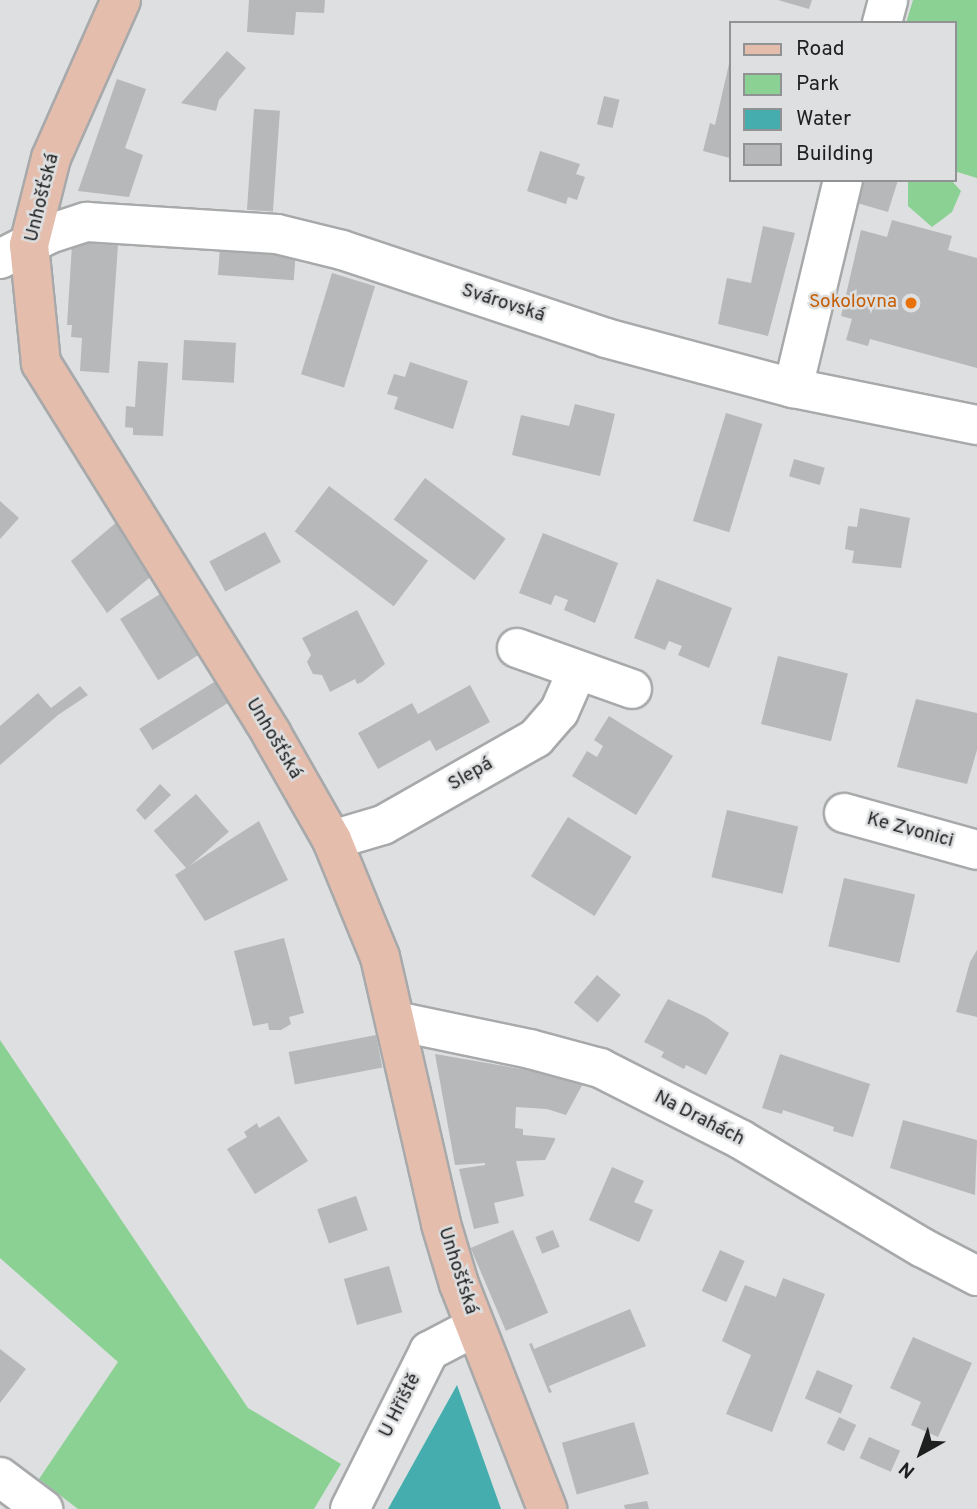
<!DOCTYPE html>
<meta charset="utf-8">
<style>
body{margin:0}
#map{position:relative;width:977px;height:1509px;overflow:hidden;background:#dddfe0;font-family:Overpass,sans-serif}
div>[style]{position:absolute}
.green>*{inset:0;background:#8bd193}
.water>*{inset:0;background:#45adad}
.building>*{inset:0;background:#b6b8b9;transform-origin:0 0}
.roads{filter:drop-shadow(2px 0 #a7a9aa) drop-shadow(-2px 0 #a7a9aa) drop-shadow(0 2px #a7a9aa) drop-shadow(0 -2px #a7a9aa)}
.minor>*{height:38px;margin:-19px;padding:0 19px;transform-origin:19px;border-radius:19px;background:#fff}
.major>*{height:38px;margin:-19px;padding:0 19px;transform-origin:19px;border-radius:19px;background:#e5bdad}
.dots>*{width:19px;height:19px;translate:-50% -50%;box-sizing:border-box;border:4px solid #dddfe0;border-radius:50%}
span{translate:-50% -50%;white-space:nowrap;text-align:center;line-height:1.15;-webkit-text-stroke:5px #dddfe0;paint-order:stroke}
.street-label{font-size:19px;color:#1e1f1f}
.food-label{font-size:19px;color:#c56008}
.right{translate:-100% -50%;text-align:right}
.legend{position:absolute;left:729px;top:21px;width:228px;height:161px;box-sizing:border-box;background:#dddfe0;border:2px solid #919293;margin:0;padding:9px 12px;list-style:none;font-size:21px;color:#1e1f1f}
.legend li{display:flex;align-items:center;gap:14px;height:35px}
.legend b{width:35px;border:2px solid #919293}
.north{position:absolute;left:886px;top:1418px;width:70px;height:70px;-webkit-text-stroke:5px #dddfe0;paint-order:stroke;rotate:220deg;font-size:19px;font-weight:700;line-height:28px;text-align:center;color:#1e1f1f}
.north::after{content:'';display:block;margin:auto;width:24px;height:32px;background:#1e1f1f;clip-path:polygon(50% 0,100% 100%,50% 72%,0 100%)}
</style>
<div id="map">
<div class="green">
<i style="clip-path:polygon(913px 0,977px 0,977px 178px,954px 171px,954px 23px,906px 23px)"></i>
<i style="clip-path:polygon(908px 180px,951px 180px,961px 191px,952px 212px,932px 227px,908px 206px)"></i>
<i style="clip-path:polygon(0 1040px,248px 1408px,341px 1464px,314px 1509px,78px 1509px,39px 1479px,118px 1362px,0 1258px)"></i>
</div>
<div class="water">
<i style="clip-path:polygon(457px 1385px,501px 1509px,388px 1509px)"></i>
</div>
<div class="building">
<i style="clip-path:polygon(249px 0,325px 0,324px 13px,296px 12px,294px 35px,247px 32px)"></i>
<i style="clip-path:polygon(778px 0,812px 0,809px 9px)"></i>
<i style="clip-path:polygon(227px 51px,246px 68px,219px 100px,216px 111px,181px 103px)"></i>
<i style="clip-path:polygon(729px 64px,730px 64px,730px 158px,703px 151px,710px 123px,715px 125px)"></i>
<i style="clip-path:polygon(117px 79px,146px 89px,125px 148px,143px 155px,129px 197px,78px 191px)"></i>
<i style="left:604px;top:96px;width:16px;height:29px;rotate:14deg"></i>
<i style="left:254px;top:109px;width:26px;height:101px;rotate:4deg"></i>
<i style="clip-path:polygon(540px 151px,580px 164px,576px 174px,585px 177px,577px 200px,568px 197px,566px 204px,527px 191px)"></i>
<i style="clip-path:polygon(853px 180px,898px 180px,888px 212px,847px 200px)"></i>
<i style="clip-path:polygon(892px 220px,952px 236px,948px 250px,977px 258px,977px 368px,870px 339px,868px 346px,846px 340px,852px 319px,841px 316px,861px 230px,887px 237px)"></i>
<i style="clip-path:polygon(763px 226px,795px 233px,768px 336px,718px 324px,727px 278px,751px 283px)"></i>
<i style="clip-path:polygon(76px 243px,118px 245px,109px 373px,80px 371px,82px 338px,71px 337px,72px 325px,67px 325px,72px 245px)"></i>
<i style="left:220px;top:246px;width:76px;height:29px;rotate:4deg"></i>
<i style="left:332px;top:273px;width:45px;height:106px;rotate:17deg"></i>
<i style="left:184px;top:340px;width:52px;height:40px;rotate:3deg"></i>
<i style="clip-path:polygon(138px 361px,168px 363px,163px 436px,133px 435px,133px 428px,125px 427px,126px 406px,135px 407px)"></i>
<i style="clip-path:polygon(410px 362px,468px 381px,453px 429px,394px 409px,398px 397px,387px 394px,394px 374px,405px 377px)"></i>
<i style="clip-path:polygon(575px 404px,615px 414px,600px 476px,512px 455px,521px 415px,569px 426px)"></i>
<i style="left:726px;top:413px;width:38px;height:113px;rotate:17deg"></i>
<i style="left:794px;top:459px;width:32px;height:18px;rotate:16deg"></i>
<i style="left:425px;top:478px;width:101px;height:52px;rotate:37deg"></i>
<i style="left:329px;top:486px;width:124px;height:57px;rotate:37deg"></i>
<i style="clip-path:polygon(0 501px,19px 518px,0 539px)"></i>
<i style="clip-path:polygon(860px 508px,910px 518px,901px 568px,852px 563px,854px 551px,845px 549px,848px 526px,857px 527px)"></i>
<i style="clip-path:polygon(118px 521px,155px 573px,107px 613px,71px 561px)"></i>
<i style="left:265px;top:532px;width:34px;height:63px;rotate:62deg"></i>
<i style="clip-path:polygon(543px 533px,618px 563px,595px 623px,564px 610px,568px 600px,555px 595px,551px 605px,519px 593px)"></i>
<i style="clip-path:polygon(657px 579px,732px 608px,709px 668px,678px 655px,682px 646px,669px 641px,665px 650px,634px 638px)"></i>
<i style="left:165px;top:591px;width:72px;height:53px;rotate:58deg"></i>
<i style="clip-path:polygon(357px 610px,385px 664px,362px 682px,357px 684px,355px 679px,330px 692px,322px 675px,313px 674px,307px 662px,311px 655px,302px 638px)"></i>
<i style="left:778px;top:656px;width:72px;height:70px;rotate:14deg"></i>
<i style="left:219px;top:679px;width:25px;height:94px;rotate:58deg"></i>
<i style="clip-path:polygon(470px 685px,490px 722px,436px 751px,430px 740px,378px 769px,358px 733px,412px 703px,418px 714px)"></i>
<i style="clip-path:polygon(80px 686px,88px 695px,58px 715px,0 765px,0 726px,38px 693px,51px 708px)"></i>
<i style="clip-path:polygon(916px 699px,977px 713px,977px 750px,967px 784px,897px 767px)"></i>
<i style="clip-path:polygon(609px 716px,673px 756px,636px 815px,572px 776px,587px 751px,597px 757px,603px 746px,594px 740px)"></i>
<i style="clip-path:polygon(160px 784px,171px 795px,145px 820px,136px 810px)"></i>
<i style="left:196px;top:794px;width:50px;height:56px;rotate:49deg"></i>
<i style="left:727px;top:810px;width:73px;height:69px;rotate:13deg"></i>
<i style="left:568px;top:817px;width:75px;height:70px;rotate:32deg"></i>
<i style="clip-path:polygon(259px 821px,288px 880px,205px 921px,175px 875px)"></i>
<i style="left:844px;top:878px;width:73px;height:70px;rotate:13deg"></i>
<i style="clip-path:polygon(284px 938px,304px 1013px,289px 1017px,291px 1024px,281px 1030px,269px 1030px,268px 1023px,253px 1026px,234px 951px)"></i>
<i style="clip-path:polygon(977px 950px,977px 1017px,956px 1012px,970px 962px)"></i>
<i style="left:597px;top:975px;width:31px;height:36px;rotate:40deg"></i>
<i style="clip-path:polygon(668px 999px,706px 1017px,729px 1033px,706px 1075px,686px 1065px,684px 1069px,661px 1057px,664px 1052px,644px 1042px)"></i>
<i style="left:376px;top:1035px;width:33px;height:89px;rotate:79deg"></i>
<i style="clip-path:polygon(435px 1054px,585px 1080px,566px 1115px,547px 1109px,516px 1107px,515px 1128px,523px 1129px,523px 1135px,555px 1138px,555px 1140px,545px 1160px,516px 1161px,524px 1196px,494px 1203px,499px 1223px,474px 1229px,459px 1169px,485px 1165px,485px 1163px,455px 1165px)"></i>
<i style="clip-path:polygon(780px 1054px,870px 1084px,853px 1137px,833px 1131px,834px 1127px,783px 1110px,782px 1114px,762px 1108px)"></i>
<i style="clip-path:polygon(279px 1116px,308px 1161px,255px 1194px,227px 1149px,247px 1137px,244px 1132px,257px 1123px,259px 1128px)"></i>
<i style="clip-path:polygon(903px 1120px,977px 1140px,975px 1195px,890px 1168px)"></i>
<i style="clip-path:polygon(612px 1167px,644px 1181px,634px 1202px,653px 1210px,639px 1242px,589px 1220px)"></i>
<i style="left:356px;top:1196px;width:36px;height:41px;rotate:71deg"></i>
<i style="left:513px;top:1230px;width:90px;height:46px;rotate:67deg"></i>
<i style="left:553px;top:1230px;width:18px;height:19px;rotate:68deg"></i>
<i style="left:720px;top:1250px;width:27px;height:45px;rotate:24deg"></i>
<i style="left:389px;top:1266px;width:48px;height:47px;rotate:74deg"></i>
<i style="clip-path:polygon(783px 1278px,825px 1294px,772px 1432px,726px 1414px,751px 1355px,722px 1341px,745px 1285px,776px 1297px)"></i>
<i style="clip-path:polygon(630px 1309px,646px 1346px,549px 1386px,552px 1392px,549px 1393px,529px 1344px,532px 1343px,534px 1349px)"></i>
<i style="clip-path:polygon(913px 1337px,972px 1363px,938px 1437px,911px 1425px,921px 1402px,890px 1388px)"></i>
<i style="clip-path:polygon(0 1349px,26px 1369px,0 1403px)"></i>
<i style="left:817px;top:1370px;width:39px;height:31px;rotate:23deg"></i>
<i style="left:839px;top:1417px;width:19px;height:29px;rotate:25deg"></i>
<i style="left:634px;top:1422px;width:54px;height:75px;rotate:74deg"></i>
<i style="left:869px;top:1437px;width:34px;height:23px;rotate:24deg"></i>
<i style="clip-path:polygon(647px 1501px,649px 1509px,625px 1509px,624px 1505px)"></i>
</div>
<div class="roads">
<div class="minor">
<i style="left:882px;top:23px;width:24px;rotate:-75deg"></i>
<i style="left:0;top:259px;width:55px;rotate:-27deg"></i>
<i style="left:49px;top:234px;width:40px;rotate:-18deg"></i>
<i style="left:87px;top:222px;width:190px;rotate:3.6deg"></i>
<i style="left:277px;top:234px;width:67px;rotate:13.8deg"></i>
<i style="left:342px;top:250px;width:278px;rotate:18.4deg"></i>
<i style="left:606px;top:338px;width:194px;rotate:15deg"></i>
<i style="left:793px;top:388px;width:188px;rotate:11.4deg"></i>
<i style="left:793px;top:388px;width:214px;rotate:-76.5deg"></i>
<i style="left:517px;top:648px;width:122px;rotate:19.6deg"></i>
<i style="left:844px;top:813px;width:138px;rotate:15.5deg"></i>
<i style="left:332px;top:840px;width:53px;rotate:-16.4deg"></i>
<i style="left:383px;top:825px;width:176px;rotate:-29.6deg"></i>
<i style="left:536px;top:738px;width:35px;rotate:-49deg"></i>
<i style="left:559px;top:712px;width:45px;rotate:-66.3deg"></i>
<i style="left:396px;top:1021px;width:137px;rotate:11.8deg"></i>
<i style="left:530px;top:1049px;width:73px;rotate:15.2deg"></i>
<i style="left:600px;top:1068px;width:157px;rotate:26.9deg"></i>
<i style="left:740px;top:1139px;width:213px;rotate:30.8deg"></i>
<i style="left:923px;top:1248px;width:61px;rotate:27.4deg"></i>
<i style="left:0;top:1477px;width:54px;rotate:36.7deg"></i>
<i style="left:350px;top:1509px;width:177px;rotate:-63.4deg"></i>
<i style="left:429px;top:1351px;width:52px;rotate:-27.6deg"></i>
</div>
<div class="major">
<i style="left:121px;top:0;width:173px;rotate:113.9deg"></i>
<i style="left:51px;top:158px;width:90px;rotate:104.2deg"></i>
<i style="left:29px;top:245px;width:119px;rotate:84.2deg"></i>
<i style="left:41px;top:363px;width:436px;rotate:58.1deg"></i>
<i style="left:271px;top:733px;width:123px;rotate:60.3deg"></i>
<i style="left:332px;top:840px;width:126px;rotate:67.7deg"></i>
<i style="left:380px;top:957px;width:274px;rotate:77.1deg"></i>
<i style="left:441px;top:1224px;width:63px;rotate:73.3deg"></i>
<i style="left:459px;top:1284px;width:242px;rotate:68.6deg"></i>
</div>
</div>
<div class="dots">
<i style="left:911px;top:303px;background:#e8710a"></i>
</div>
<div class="street-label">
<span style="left:43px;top:198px;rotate:-76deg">Unhošťská</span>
<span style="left:503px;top:304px;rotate:18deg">Svárovská</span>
<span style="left:273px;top:739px;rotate:59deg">Unhošťská</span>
<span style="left:471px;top:775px;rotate:-30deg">Slepá</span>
<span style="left:910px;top:831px;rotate:15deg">Ke Zvonici</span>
<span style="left:699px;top:1119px;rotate:27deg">Na Drahách</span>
<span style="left:457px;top:1271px;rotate:72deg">Unhošťská</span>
<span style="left:401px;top:1406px;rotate:-63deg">U Hřiště</span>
</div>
<div class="food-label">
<span class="right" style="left:897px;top:303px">Sokolovna</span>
</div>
<ul class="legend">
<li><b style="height:9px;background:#e5bdad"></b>Road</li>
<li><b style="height:19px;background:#8bd193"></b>Park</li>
<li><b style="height:19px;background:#45adad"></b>Water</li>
<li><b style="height:19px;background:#b6b8b9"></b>Building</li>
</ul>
<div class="north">N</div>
</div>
